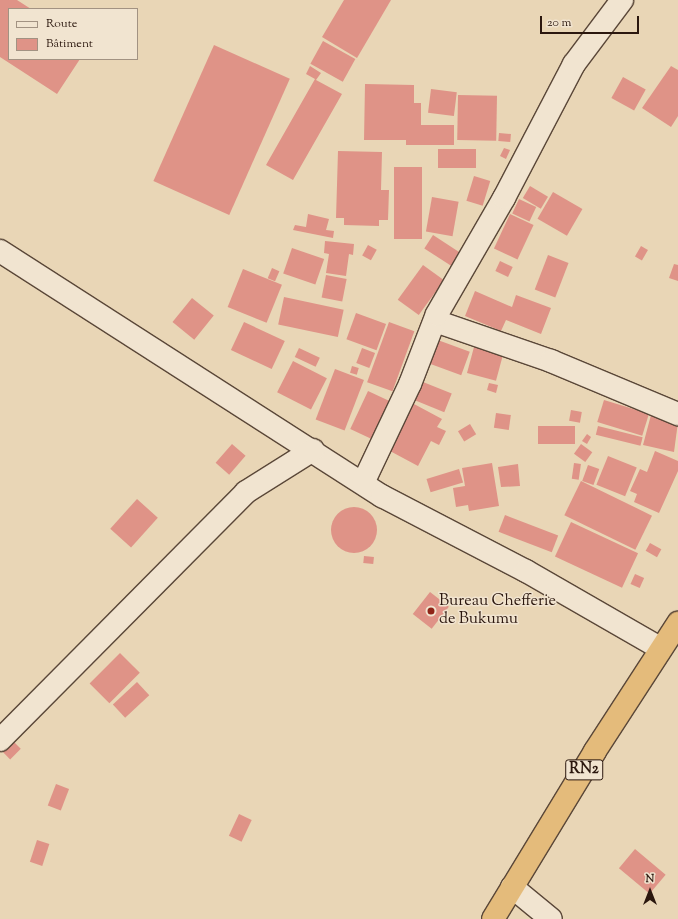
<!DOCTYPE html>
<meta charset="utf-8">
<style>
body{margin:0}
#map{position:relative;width:678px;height:919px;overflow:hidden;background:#e9d6b6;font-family:"Sorts Mill Goudy",serif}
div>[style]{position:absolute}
.building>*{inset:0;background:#df9387;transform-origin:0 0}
.round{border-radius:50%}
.roads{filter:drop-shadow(1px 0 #5a4738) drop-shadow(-1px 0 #5a4738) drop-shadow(0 1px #5a4738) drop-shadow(0 -1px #5a4738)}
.street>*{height:22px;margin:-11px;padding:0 11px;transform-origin:11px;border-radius:11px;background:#f1e4d0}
.highway>*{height:22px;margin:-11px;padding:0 11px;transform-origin:11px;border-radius:11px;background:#e4bb7b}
.dots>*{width:11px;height:11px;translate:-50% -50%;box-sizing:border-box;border:2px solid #f1e4d0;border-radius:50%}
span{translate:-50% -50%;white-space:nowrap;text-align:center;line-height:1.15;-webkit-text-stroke:3px #f1e4d0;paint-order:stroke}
.shield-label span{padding:1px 3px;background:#f1e4d0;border:1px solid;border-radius:3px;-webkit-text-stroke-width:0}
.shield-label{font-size:15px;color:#2b170e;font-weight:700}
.poi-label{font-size:16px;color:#2b170e}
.left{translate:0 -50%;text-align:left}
.legend{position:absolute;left:8px;top:8px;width:130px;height:52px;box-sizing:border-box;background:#f1e4d0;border:1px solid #a29282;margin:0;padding:5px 7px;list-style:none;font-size:12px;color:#2b170e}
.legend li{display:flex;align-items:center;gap:8px;height:20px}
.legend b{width:20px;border:1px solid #a29282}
.north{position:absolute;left:630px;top:871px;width:40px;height:40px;-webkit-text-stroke:3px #f1e4d0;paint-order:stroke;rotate:0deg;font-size:11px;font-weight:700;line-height:16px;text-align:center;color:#2b170e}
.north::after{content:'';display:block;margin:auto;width:14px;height:18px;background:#2b170e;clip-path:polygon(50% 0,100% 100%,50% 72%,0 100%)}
.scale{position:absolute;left:540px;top:16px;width:99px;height:18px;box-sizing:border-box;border:2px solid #2b170e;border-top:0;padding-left:5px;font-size:12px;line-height:14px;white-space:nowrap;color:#2b170e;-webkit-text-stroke:3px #f1e4d0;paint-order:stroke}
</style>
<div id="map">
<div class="building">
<i style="clip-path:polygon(0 0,17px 0,31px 9px,9px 9px,9px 59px,80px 59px,57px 94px,0 57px)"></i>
<i style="clip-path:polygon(344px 0,391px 0,357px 58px,322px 37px)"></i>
<i style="left:323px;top:41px;width:37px;height:26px;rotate:29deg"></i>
<i style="left:214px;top:45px;width:83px;height:149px;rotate:24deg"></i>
<i style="clip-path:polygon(310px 66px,321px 73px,316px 80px,342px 94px,293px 180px,266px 165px,315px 79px,306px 74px)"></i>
<i style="clip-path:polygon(671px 66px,678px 70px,678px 116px,671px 127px,642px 108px)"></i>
<i style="left:623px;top:77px;width:26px;height:24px;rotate:29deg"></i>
<i style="clip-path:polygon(365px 84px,414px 85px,414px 103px,421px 103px,421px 125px,454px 125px,454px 145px,406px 145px,406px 140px,364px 140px)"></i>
<i style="left:431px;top:89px;width:26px;height:24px;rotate:7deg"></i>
<i style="left:458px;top:95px;width:39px;height:45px;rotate:1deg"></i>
<i style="left:499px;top:133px;width:12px;height:8px;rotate:5deg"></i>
<i style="clip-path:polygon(504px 148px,510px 150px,506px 159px,500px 156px)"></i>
<i style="left:438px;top:149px;width:38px;height:19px"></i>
<i style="clip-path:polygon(338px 151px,382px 152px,381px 190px,389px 190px,388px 220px,379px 220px,379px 226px,344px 225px,344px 218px,336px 218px)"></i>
<i style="left:394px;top:167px;width:28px;height:72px"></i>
<i style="left:474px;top:176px;width:17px;height:26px;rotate:17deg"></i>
<i style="left:530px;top:186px;width:21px;height:14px;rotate:31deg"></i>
<i style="left:553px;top:192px;width:34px;height:31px;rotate:30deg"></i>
<i style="left:432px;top:197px;width:27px;height:35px;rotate:10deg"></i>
<i style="left:519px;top:199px;width:19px;height:16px;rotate:25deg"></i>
<i style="clip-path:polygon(308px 214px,329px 219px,326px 230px,334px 231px,333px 238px,293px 230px,295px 225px,306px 227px)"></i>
<i style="left:510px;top:214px;width:26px;height:38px;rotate:25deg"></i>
<i style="left:433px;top:235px;width:37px;height:16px;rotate:33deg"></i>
<i style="clip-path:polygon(325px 241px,354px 244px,353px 255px,349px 254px,346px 276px,326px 273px,329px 254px,324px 253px)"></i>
<i style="left:368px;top:245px;width:10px;height:12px;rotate:29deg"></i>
<i style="left:641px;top:246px;width:8px;height:12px;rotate:30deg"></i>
<i style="left:292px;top:248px;width:34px;height:27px;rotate:19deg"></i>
<i style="left:548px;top:255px;width:22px;height:37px;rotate:21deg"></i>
<i style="left:500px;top:261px;width:14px;height:11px;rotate:25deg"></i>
<i style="clip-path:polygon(674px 264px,678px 265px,678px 281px,669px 278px)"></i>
<i style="left:423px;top:265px;width:26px;height:43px;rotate:36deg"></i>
<i style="left:272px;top:268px;width:8px;height:11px;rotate:23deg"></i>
<i style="left:243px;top:269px;width:42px;height:41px;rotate:22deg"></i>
<i style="left:326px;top:275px;width:21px;height:23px;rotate:11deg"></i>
<i style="clip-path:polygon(475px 291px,512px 307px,516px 295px,551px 308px,541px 334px,506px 320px,501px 331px,465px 316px)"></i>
<i style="left:284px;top:297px;width:61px;height:28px;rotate:12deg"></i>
<i style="left:192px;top:298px;width:28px;height:31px;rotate:39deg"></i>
<i style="left:356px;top:313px;width:32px;height:28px;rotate:20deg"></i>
<i style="left:244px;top:322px;width:45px;height:31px;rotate:25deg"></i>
<i style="left:389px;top:322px;width:27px;height:64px;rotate:20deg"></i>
<i style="left:435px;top:339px;width:37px;height:25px;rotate:20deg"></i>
<i style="left:474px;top:347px;width:30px;height:27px;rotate:15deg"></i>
<i style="left:299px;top:348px;width:23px;height:10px;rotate:25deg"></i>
<i style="left:362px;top:348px;width:14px;height:16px;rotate:21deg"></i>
<i style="left:293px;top:361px;width:38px;height:35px;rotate:27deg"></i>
<i style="left:352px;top:366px;width:7px;height:7px;rotate:16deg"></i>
<i style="left:335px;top:369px;width:31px;height:54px;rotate:21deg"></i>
<i style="left:423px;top:382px;width:31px;height:20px;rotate:22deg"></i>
<i style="clip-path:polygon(489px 383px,498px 385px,496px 393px,487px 390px)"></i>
<i style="left:368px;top:391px;width:26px;height:42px;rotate:25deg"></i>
<i style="left:604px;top:400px;width:47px;height:23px;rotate:17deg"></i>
<i style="clip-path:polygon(414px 404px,442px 419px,437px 427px,446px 431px,439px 445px,431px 441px,418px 466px,390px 451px)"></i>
<i style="left:571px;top:410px;width:11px;height:11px;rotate:10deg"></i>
<i style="left:496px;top:413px;width:15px;height:15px;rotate:8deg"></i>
<i style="clip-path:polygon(651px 415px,678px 422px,674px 452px,643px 445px)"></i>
<i style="left:470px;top:424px;width:12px;height:14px;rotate:59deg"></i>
<i style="left:538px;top:426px;width:37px;height:18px"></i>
<i style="left:598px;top:426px;width:46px;height:9px;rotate:14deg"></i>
<i style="clip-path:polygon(587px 434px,591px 437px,587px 444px,582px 441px)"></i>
<i style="left:232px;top:444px;width:18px;height:25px;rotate:41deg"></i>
<i style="left:581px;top:444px;width:14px;height:12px;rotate:36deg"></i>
<i style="clip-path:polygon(655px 451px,678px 461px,678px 471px,659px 513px,634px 502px,637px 494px,630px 491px,640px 469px,647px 472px)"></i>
<i style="left:608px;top:456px;width:31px;height:31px;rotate:22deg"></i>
<i style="clip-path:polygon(492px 463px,499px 506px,469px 511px,468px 505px,456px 507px,453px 488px,465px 486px,462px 468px)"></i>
<i style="left:574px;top:463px;width:7px;height:16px;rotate:8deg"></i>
<i style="clip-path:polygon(518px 464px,520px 486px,501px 487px,498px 467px)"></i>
<i style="left:588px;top:465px;width:12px;height:17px;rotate:20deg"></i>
<i style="left:459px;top:469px;width:14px;height:34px;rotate:73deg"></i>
<i style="left:581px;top:481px;width:79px;height:38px;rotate:26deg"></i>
<i style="left:137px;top:499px;width:28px;height:40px;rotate:42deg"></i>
<i class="round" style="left:331px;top:507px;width:46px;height:46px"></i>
<i style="left:505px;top:515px;width:57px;height:18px;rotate:21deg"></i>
<i style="left:571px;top:522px;width:74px;height:38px;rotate:25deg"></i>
<i style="left:650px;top:543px;width:13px;height:9px;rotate:29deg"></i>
<i style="left:364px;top:556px;width:10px;height:7px;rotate:6deg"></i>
<i style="left:635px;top:574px;width:10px;height:11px;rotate:24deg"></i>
<i style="left:430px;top:592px;width:24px;height:28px;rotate:38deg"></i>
<i style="left:120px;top:653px;width:28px;height:43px;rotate:45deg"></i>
<i style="left:137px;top:682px;width:18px;height:33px;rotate:47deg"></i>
<i style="left:13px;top:741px;width:11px;height:15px;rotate:45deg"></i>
<i style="left:56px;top:784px;width:14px;height:23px;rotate:21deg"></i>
<i style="left:239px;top:814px;width:14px;height:24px;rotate:25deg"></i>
<i style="left:37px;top:840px;width:13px;height:23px;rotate:18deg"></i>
<i style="left:635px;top:849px;width:40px;height:25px;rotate:40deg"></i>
</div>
<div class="roads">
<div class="street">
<i style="left:0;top:251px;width:454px;rotate:32.7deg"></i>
<i style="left:382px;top:496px;width:162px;rotate:27.5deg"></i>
<i style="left:526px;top:571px;width:155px;rotate:29.9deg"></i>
<i style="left:435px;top:321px;width:123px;rotate:19deg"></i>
<i style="left:551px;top:361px;width:138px;rotate:22.7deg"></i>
<i style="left:363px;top:483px;width:110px;rotate:-64.6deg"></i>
<i style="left:410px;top:384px;width:75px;rotate:-68.9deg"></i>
<i style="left:437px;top:314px;width:134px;rotate:-60deg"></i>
<i style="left:504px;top:198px;width:151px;rotate:-62.4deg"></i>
<i style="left:574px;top:64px;width:80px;rotate:-53.1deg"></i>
<i style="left:0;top:740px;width:349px;rotate:-45.2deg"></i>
<i style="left:246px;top:492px;width:79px;rotate:-32.1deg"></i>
<i style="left:512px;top:887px;width:50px;rotate:39.4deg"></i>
</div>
<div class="highway">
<i style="left:493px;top:919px;width:197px;rotate:-58.7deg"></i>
<i style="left:595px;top:751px;width:153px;rotate:-57deg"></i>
</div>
</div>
<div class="dots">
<i style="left:431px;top:611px;background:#8f2418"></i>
</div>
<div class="shield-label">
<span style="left:584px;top:770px">RN2</span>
</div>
<div class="poi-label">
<span class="left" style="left:439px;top:611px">Bureau Chefferie<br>de Bukumu</span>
</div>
<ul class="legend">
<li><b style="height:5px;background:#f1e4d0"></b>Route</li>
<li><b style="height:11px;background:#df9387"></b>Bâtiment</li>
</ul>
<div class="north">N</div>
<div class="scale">20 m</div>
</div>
